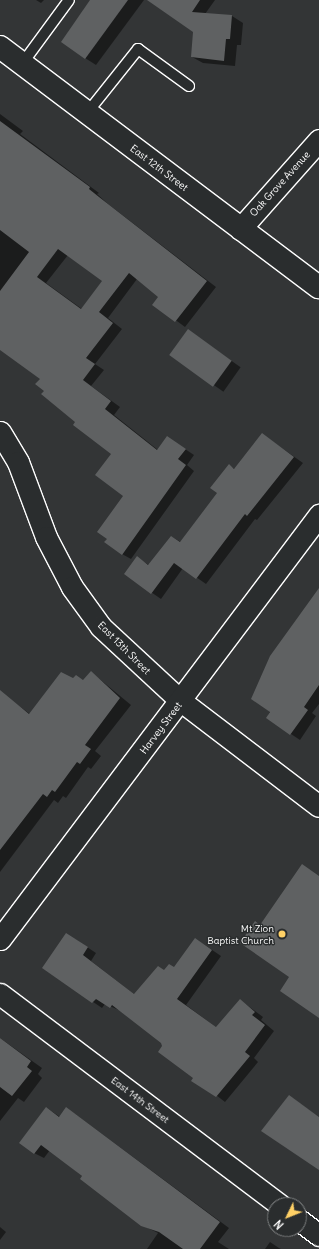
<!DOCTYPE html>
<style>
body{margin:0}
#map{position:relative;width:319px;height:1249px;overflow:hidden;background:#333536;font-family:Delius,sans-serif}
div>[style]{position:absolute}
.shadow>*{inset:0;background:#0007;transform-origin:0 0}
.building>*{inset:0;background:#5f6162;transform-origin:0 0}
.roads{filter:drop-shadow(1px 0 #fff) drop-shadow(-1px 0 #fff) drop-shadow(0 1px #fff) drop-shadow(0 -1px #fff)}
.lane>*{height:10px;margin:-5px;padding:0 5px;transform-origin:5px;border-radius:5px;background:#2a2d2e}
.street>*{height:21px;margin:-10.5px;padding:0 10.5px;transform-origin:10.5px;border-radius:10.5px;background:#2a2d2e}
.secondary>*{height:22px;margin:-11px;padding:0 11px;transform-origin:11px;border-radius:11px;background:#2a2d2e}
.dots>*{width:11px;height:11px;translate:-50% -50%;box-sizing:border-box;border:2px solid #2a2d2e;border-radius:50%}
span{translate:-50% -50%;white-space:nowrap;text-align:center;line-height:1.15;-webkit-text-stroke:3px #2a2d2e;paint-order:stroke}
.street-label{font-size:10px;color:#fff}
.poi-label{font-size:10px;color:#fff}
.right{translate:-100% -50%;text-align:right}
.north{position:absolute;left:267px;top:1197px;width:40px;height:40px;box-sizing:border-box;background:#2a2d2e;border:1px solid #7f8182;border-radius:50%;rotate:227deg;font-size:11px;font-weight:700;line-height:16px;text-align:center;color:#fff}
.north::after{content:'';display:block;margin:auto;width:14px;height:18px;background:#ffd166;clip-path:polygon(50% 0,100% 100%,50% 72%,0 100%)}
</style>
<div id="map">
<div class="shadow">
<i style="clip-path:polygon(36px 0,44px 0,41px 3px)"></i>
<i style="clip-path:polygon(94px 0,144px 0,96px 65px,85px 58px)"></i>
<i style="clip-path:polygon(149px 0,215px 0,205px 14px,232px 16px,243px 23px,241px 45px,237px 45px,235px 66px,203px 63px,192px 57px,194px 31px)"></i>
<i style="clip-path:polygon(evenodd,0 114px,23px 131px,20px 134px,99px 193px,97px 194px,108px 204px,216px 287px,185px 327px,154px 304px,160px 297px,137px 279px,108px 318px,122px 329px,95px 364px,104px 370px,91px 386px,120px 407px,114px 415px,158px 450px,167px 437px,194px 455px,187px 465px,194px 471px,131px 559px,122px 554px,108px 539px,125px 496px,112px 454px,45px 391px,41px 379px,0 349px,0 114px,68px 255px,104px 281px,82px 309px,46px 283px,68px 255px)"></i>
<i style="left:189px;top:331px;width:63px;height:30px;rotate:35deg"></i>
<i style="clip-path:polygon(262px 434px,303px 463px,257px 520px,255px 519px,206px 584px,183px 568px,161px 599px,125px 574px,137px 558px,149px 565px,172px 537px,181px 542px,218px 493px,229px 466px,235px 469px)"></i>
<i style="clip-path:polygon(319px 593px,319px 704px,312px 713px,316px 716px,300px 740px,267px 718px)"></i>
<i style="clip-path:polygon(91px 672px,131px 705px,95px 751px,101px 756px,91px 769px,88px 767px,66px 798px,63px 796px,58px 803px,54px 800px,0 872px,0 716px,11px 700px,30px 714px,76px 676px,84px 681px)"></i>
<i style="clip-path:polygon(75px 939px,96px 953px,91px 961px,135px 995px,165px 971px,174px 968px,196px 939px,221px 956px,186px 1005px,217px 1028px,240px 1000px,263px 1017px,261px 1020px,274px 1031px,254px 1058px,258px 1062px,225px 1102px,194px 1078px,162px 1042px,121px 1011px,105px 1004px,102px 1008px,43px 968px)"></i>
<i style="clip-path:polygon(0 1038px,42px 1068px,38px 1074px,42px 1078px,24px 1102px,18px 1098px,0 1121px)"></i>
<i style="clip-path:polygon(289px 1096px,319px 1117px,319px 1168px,263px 1131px)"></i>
<i style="clip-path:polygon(47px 1108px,60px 1117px,66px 1108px,75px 1114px,229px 1228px,218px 1242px,229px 1249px,147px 1249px,158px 1233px,142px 1225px,50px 1150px,44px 1158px,34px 1153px)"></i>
<i style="clip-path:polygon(0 1227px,6px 1232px,0 1240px)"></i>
<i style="clip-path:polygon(270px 1242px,279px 1248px,281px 1249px,265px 1249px)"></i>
</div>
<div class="building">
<i style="clip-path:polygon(90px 0,128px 0,85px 59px,61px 42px)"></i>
<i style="clip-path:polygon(147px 0,200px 0,192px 12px,232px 15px,230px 39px,226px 39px,224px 61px,191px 57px,193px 32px)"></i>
<i style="clip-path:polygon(evenodd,0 121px,90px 187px,89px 189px,99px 197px,207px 281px,175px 322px,152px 305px,158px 297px,129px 273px,99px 312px,113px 323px,86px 358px,95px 364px,83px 380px,111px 401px,105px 409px,157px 450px,167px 436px,186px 449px,178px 459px,186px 465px,122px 555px,104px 542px,107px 539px,97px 532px,123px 496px,95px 475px,111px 454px,73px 425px,75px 422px,41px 394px,44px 391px,35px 384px,40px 379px,0 350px,0 291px,29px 252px,0 230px,0 121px,58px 249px,102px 281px,81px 309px,37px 277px,58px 249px)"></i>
<i style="left:188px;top:329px;width:54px;height:32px;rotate:36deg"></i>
<i style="clip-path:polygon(262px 433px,294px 457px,247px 516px,245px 514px,196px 579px,174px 563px,151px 594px,124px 574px,137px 556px,148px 565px,171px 536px,180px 542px,217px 493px,210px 488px,229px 464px,234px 469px)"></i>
<i style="clip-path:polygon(319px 588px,319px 685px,304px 707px,308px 710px,290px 735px,266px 718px,270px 712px,251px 699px,270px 656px)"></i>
<i style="clip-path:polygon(91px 671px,120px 698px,85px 745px,91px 749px,80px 764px,77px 762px,55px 792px,52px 790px,47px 797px,43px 794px,0 850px,0 690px,29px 714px,61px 672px,73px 678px,76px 675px,83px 680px)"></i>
<i style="clip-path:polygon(302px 864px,319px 876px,319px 1018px,280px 991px,289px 977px,240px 943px,255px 921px,260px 925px)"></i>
<i style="clip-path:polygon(66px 933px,88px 947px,83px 955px,134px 994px,158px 966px,164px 970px,169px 964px,174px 967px,195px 938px,212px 950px,177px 999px,216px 1027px,240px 999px,255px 1012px,252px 1015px,265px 1025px,245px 1052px,250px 1056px,216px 1097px,191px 1081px,193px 1078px,158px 1052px,162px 1046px,161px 1043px,112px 1005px,110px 1008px,96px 999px,92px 1003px,42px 968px)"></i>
<i style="clip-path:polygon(0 1038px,31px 1061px,27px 1067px,32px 1071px,12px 1096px,0 1087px)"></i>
<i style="clip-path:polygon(289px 1095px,319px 1117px,319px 1170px,261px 1131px)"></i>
<i style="clip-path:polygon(46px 1107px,59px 1117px,66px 1107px,220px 1222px,200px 1249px,183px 1249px,159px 1232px,141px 1226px,80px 1179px,82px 1176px,41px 1145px,34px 1154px,19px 1143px)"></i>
</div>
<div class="roads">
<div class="lane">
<i style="left:22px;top:64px;width:79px;rotate:-53.7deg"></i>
<i style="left:87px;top:113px;width:82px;rotate:-51.4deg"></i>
<i style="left:138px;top:49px;width:63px;rotate:36deg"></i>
</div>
<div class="street">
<i style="left:240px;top:229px;width:119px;rotate:-48.4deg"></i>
<i style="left:0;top:432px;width:35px;rotate:59deg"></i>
<i style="left:18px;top:462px;width:80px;rotate:69.5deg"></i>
<i style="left:46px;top:537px;width:56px;rotate:62.5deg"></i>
<i style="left:72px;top:587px;width:49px;rotate:54.1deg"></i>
<i style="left:101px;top:627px;width:109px;rotate:42.8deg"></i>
<i style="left:181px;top:701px;width:173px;rotate:37.3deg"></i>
<i style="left:0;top:939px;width:531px;rotate:-53.04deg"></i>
<i style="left:0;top:994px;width:351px;rotate:37deg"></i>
<i style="left:299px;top:1220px;width:25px;rotate:37deg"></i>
</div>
<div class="secondary">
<i style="left:0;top:47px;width:399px;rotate:37deg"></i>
</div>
</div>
<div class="dots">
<i style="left:282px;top:934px;background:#ffd166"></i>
</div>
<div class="street-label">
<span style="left:159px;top:168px;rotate:37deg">East 12th Street</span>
<span style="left:280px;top:184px;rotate:-48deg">Oak Grove Avenue</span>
<span style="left:124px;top:648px;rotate:45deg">East 13th Street</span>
<span style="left:161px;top:728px;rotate:-53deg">Harvey Street</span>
<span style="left:140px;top:1100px;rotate:37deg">East 14th Street</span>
</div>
<div class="poi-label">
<span class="right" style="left:274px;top:934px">Mt Zion<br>Baptist Church</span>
</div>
<div class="north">N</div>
</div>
